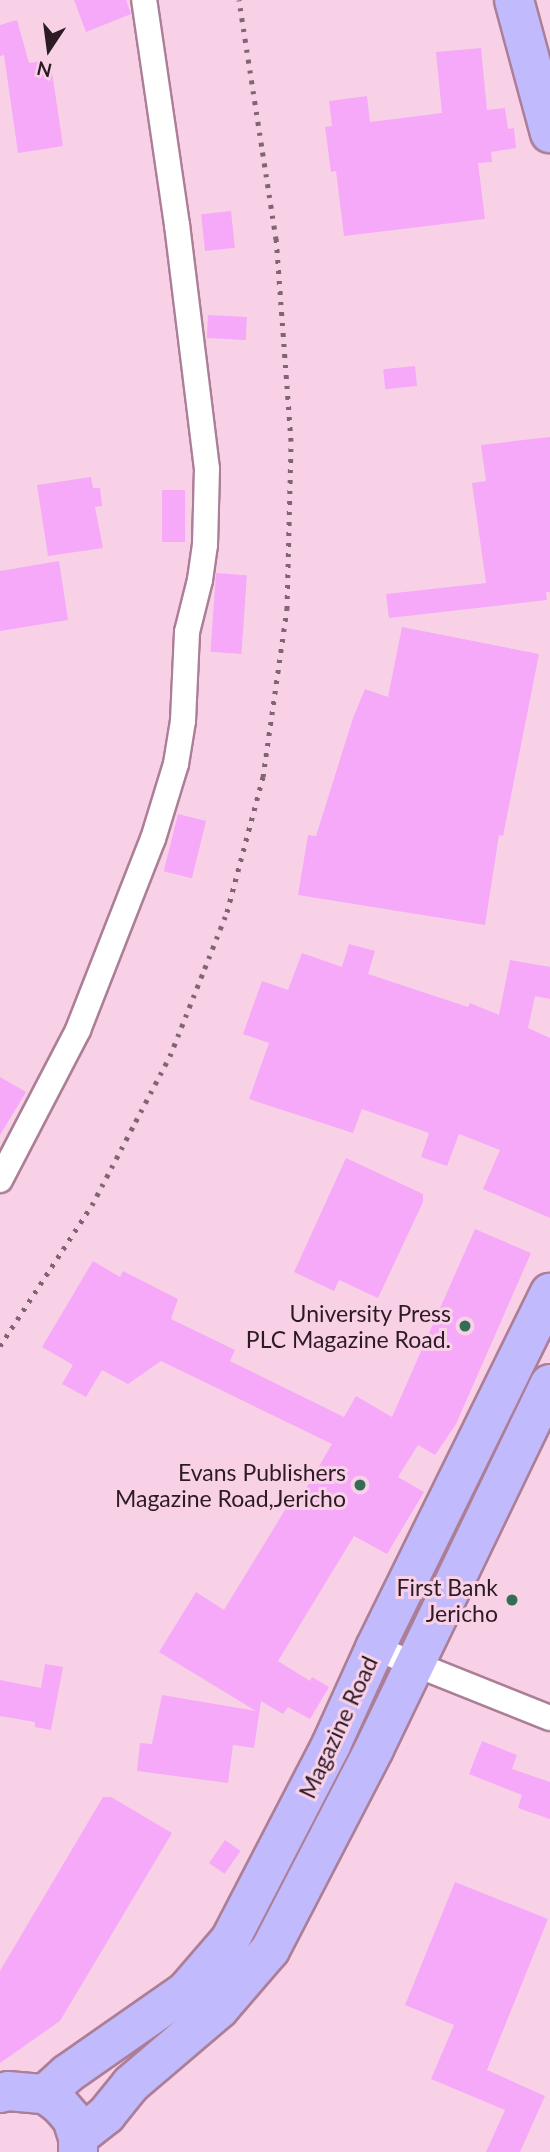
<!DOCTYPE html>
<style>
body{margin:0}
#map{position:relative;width:550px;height:2152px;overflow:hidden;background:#f9d1e6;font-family:Lato,sans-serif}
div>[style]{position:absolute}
.building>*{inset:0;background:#f5a9f8;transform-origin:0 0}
.roads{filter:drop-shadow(2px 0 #ac7e97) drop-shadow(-2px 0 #ac7e97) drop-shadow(0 2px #ac7e97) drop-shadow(0 -2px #ac7e97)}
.minor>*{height:24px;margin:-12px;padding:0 12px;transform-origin:12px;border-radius:12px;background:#fff}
.primary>*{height:38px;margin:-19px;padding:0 19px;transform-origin:19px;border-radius:19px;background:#c1bbfe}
.rail>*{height:5px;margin-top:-2.5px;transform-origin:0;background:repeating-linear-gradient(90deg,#7f6473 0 3.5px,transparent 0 10.5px)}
.dots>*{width:19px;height:19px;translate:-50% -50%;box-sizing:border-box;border:4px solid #f9d1e6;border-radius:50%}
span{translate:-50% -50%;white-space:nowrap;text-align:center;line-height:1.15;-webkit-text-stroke:6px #f9d1e6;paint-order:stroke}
.poi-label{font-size:23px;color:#2c1b25}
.right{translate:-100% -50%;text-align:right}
.street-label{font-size:23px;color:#2c1b25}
.north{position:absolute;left:14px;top:14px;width:70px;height:70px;-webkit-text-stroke:5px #f9d1e6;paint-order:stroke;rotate:193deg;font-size:19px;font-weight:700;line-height:28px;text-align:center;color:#2c1b25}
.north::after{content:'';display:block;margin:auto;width:24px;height:32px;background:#2c1b25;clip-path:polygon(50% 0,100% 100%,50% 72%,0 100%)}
</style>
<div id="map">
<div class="building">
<i style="clip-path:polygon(74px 0,126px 0,131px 14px,86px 32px)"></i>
<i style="clip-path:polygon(17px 20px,29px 63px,42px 61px,44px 73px,52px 72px,63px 146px,18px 153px,4px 55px,0 56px,0 25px)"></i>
<i style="clip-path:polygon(481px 48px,487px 110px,505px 108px,508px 129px,514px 128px,516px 148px,491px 152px,492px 162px,478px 163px,485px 219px,344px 236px,336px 171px,331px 172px,325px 127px,332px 126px,329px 101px,367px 96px,370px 122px,442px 113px,436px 52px)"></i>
<i style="left:231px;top:211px;width:37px;height:30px;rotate:84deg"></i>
<i style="left:208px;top:315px;width:39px;height:23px;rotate:3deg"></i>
<i style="left:415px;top:366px;width:20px;height:32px;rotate:84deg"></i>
<i style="clip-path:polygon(550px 437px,550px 592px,546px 592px,547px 600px,389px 618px,386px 594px,486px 583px,472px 483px,486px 481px,481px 445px)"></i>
<i style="clip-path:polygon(91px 477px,93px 488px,100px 488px,102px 506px,95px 507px,103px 548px,48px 556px,37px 485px)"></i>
<i style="left:162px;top:490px;width:23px;height:52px"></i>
<i style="clip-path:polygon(59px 561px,68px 620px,0 631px,0 571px)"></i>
<i style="left:216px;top:573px;width:31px;height:79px;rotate:4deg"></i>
<i style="clip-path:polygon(402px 627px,539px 654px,503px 836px,499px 835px,485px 925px,298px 895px,308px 835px,316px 836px,353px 718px,365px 689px,388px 697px)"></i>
<i style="left:178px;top:814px;width:29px;height:59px;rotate:14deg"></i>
<i style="clip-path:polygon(349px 944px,375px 951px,368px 974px,468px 1007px,470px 1003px,499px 1015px,510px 960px,550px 967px,550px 999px,535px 996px,528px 1028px,550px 1038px,550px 1218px,483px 1189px,500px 1150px,459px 1134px,447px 1166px,421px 1157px,429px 1133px,362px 1109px,353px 1133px,249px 1099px,269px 1043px,243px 1034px,262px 981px,288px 990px,302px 953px,342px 967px)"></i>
<i style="clip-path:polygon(0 1077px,26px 1092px,0 1135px)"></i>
<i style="clip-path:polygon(346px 1158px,423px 1194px,423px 1202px,378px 1298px,339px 1280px,334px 1291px,294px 1272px)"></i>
<i style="clip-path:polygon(475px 1229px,531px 1253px,456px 1424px,435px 1455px,418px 1445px,398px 1477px,424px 1492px,387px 1554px,354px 1536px,278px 1661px,310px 1681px,312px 1677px,329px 1687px,310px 1719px,288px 1707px,283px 1714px,261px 1701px,254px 1748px,233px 1745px,228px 1783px,137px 1771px,140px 1743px,152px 1744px,162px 1695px,256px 1711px,159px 1652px,196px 1592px,224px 1610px,288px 1505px,294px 1509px,332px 1444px,161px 1361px,128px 1384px,102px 1370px,86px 1397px,62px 1384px,73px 1365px,42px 1347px,93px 1261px,120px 1277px,123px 1271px,178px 1299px,171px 1319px,235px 1350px,230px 1361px,344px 1417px,356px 1396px,392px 1417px)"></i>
<i style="clip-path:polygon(45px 1664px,63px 1667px,51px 1730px,35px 1727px,35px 1722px,0 1716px,0 1680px,41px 1688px)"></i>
<i style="clip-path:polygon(482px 1741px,517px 1755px,512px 1769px,550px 1782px,550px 1819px,518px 1808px,522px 1795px,469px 1774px)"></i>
<i style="clip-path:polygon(103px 1797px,111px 1797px,172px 1833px,60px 2021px,0 2063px,0 1971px)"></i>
<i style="left:225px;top:1840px;width:19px;height:28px;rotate:35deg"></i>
<i style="clip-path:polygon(455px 1882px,548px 1919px,487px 2070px,545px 2096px,520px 2152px,486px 2152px,505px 2110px,431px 2079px,454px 2025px,405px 2005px)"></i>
</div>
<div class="roads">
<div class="minor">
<i style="left:0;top:1180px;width:169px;rotate:-62.5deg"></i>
<i style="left:78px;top:1030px;width:205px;rotate:-68.6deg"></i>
<i style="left:153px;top:839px;width:78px;rotate:-73deg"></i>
<i style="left:176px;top:764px;width:44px;rotate:-80.8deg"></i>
<i style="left:183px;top:721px;width:89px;rotate:-87.4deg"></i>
<i style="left:187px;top:632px;width:54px;rotate:-76deg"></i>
<i style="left:200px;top:580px;width:35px;rotate:-82deg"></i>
<i style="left:205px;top:545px;width:76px;rotate:-88.5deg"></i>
<i style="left:207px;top:469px;width:246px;rotate:-97deg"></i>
<i style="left:177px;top:225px;width:227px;rotate:-98.3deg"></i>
<i style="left:375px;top:1648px;width:188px;rotate:21.8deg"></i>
</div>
<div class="primary">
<i style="left:514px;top:0;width:138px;rotate:74.9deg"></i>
<i style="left:0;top:2093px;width:8px;rotate:-14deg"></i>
<i style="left:8px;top:2091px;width:37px;rotate:5deg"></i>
<i style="left:45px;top:2094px;width:19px;rotate:36deg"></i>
<i style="left:60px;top:2105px;width:18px;rotate:49deg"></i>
<i style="left:72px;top:2119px;width:19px;rotate:72deg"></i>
<i style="left:78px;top:2137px;width:15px;rotate:90deg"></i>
<i style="left:45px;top:2094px;width:30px;rotate:-42deg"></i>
<i style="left:67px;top:2074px;width:145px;rotate:-34.9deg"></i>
<i style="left:186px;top:1991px;width:67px;rotate:-49.2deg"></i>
<i style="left:230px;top:1940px;width:220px;rotate:-62.6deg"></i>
<i style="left:331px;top:1745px;width:107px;rotate:-65.6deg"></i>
<i style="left:375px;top:1648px;width:396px;rotate:-63.8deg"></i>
<i style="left:78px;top:2137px;width:36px;rotate:-38deg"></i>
<i style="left:106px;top:2115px;width:40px;rotate:-51deg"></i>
<i style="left:131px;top:2084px;width:116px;rotate:-40.4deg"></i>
<i style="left:219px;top:2009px;width:78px;rotate:-49.2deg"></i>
<i style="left:270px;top:1950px;width:226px;rotate:-62.6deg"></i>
<i style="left:374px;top:1749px;width:405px;rotate:-64.3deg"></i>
</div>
</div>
<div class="rail">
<i style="left:0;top:1346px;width:168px;rotate:-56.9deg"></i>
<i style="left:92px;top:1205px;width:168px;rotate:-62.4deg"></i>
<i style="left:170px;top:1056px;width:155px;rotate:-68.4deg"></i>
<i style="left:227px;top:912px;width:140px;rotate:-75.1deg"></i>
<i style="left:263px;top:777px;width:170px;rotate:-81.9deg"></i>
<i style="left:287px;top:609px;width:168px;rotate:-88.6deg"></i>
<i style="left:291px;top:441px;width:203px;rotate:-94.2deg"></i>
<i style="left:276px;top:239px;width:242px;rotate:-98.8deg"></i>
</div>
<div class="dots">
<i style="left:465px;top:1326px;background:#336d56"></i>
<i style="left:360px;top:1485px;background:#336d56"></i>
<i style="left:512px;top:1600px;background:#336d56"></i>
</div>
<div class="poi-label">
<span class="right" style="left:451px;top:1326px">University Press<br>PLC Magazine Road.</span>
<span class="right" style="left:346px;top:1485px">Evans Publishers<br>Magazine Road,Jericho</span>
<span class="right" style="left:498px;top:1600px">First Bank<br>Jericho</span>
</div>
<div class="street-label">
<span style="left:338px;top:1727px;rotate:-65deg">Magazine Road</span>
</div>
<div class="north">N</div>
</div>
